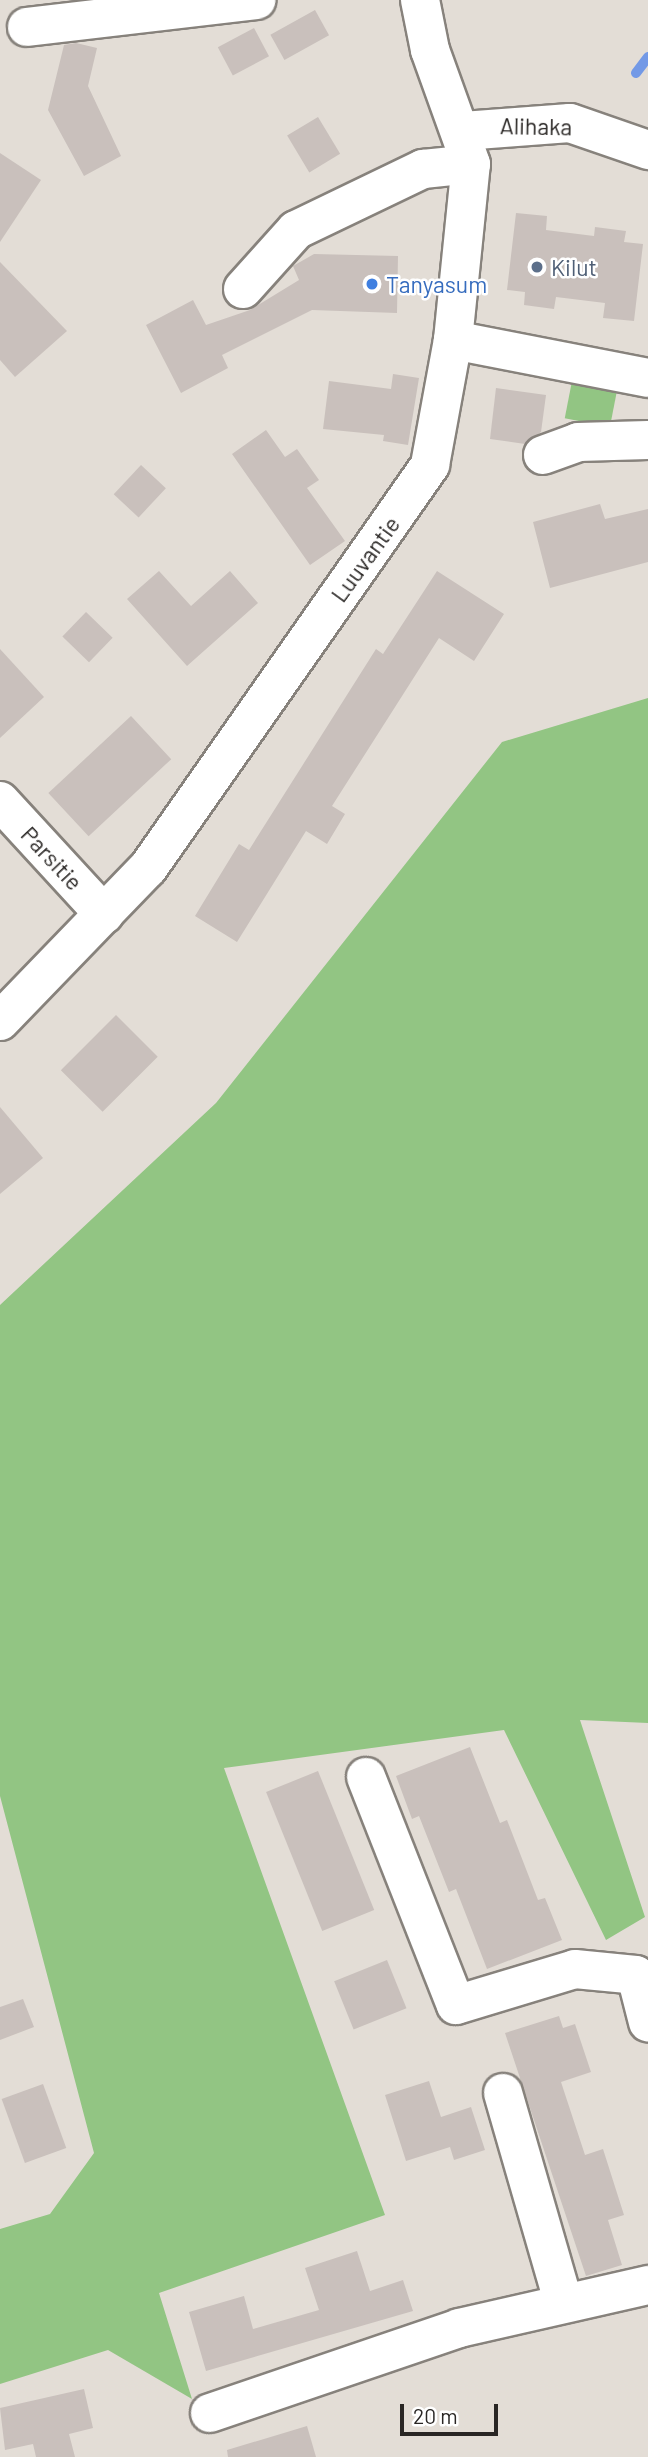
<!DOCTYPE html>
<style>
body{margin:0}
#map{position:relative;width:648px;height:2457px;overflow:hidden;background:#e3ddd6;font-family:Barlow,sans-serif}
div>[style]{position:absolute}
.green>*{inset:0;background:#92c583;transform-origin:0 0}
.stream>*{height:10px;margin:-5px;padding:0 5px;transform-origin:5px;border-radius:5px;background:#7399e6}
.building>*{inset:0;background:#c9c0bc;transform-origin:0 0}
.roads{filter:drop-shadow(2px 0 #87827c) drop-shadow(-2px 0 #87827c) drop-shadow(0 2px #87827c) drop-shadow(0 -2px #87827c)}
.minor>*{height:38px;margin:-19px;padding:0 19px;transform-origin:19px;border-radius:19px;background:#fff}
.dots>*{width:19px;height:19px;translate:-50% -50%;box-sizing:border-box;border:4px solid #fff;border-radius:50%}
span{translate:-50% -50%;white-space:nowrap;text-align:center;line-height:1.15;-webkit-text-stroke:5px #fff;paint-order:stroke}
.street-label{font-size:23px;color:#292624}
.service-label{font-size:23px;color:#4e5e75}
.left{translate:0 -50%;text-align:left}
.shop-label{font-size:23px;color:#366cbe}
.scale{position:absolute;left:400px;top:2404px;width:98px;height:32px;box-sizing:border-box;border:4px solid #292624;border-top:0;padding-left:9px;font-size:21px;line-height:24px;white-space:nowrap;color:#292624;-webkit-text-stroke:5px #fff;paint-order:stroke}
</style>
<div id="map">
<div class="green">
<i style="left:572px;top:381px;width:46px;height:38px;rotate:11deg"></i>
<i style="clip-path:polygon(648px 698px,648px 1723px,580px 1720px,645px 1917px,606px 1940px,504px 1730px,224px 1768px,385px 2215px,159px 2293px,192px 2399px,108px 2350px,0 2384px,0 2229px,50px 2214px,94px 2153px,0 1796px,0 1305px,216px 1103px,502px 742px)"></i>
</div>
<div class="stream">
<i style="left:636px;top:73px;width:20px;rotate:-53deg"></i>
</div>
<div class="building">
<i style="left:315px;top:10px;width:29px;height:51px;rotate:61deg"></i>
<i style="left:254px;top:28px;width:32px;height:41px;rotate:62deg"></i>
<i style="clip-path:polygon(76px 43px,97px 48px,88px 86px,121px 156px,84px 176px,48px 110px,64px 45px)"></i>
<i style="left:318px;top:117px;width:43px;height:36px;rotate:59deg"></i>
<i style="clip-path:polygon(0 153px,41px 180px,0 242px)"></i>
<i style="clip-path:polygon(516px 213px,547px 216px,546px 230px,594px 236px,595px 227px,626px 231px,624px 242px,643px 244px,634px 321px,603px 318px,605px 303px,556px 297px,554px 309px,524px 305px,525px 292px,507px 290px)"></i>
<i style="clip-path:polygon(314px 254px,398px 256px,397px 313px,312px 310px,222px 355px,228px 368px,181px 393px,146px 325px,193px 300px,206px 325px,250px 310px,299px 280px,293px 266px)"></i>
<i style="clip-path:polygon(0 262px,67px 331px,15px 377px,0 360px)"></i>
<i style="clip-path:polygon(393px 374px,419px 378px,408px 445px,383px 441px,384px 435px,323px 429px,329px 381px,391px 389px)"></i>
<i style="clip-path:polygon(496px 388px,546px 395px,541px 432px,525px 444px,490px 439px)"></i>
<i style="clip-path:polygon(266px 430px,285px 457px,297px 449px,319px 480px,307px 488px,345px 541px,310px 565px,232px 454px)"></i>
<i style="left:141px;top:465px;width:34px;height:40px;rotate:43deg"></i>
<i style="clip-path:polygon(600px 504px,605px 519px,648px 509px,648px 562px,550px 588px,533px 522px)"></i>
<i style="clip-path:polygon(159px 571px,191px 606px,230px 571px,258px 603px,187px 666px,127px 599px)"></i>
<i style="clip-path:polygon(437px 571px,504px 614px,474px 661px,439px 638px,332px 806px,345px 814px,327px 844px,306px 831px,237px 942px,195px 916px,239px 844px,249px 850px,376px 649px,383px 654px)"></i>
<i style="left:86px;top:612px;width:37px;height:34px;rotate:44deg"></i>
<i style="clip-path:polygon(0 649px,44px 697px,0 738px)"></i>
<i style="left:131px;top:716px;width:59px;height:113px;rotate:47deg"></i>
<i style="left:116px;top:1015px;width:59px;height:78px;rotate:45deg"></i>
<i style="clip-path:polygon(0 1107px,43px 1158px,0 1194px)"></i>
<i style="clip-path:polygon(470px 1747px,500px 1823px,507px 1820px,538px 1900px,545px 1898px,562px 1940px,487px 1969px,456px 1889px,449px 1892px,419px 1816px,412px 1819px,396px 1776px)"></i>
<i style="left:318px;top:1771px;width:150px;height:56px;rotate:68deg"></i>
<i style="left:387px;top:1960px;width:52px;height:57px;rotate:68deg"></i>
<i style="clip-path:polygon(23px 1999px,34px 2027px,0 2040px,0 2007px)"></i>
<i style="clip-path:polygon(559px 2016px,563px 2028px,575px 2024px,591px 2072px,561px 2082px,585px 2155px,603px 2149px,624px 2215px,608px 2220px,622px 2265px,586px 2276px,505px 2033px)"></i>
<i style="clip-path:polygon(429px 2081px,441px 2117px,471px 2107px,485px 2150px,454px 2160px,450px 2147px,406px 2161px,385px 2095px)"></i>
<i style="left:43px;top:2084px;width:68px;height:44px;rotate:70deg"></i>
<i style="clip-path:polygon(357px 2251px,370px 2291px,403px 2280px,413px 2311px,206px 2371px,189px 2312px,244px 2296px,253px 2329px,319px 2310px,305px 2268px)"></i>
<i style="clip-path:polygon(84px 2389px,93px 2428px,69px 2434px,75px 2457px,36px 2457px,33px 2444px,5px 2450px,0 2408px)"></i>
<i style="clip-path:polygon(307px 2426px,316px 2457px,228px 2457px,227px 2450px)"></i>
</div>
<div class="roads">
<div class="minor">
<i style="left:27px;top:27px;width:231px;rotate:-6.7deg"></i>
<i style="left:463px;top:131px;width:107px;rotate:-4.3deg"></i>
<i style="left:570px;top:123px;width:83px;rotate:19.1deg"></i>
<i style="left:243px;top:289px;width:79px;rotate:-48.1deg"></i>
<i style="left:296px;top:230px;width:141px;rotate:-25.7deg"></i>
<i style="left:423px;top:169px;width:48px;rotate:-5.9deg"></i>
<i style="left:453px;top:340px;width:199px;rotate:11deg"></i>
<i style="left:543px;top:455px;width:37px;rotate:-20deg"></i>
<i style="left:578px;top:442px;width:70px;rotate:-1.6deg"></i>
<i style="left:0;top:801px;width:154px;rotate:47.4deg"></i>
<i style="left:0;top:1021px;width:213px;rotate:-46deg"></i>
<i style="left:148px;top:868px;width:492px;rotate:-55deg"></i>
<i style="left:430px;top:465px;width:127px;rotate:-79.6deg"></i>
<i style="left:453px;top:340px;width:177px;rotate:-84.2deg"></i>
<i style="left:471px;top:164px;width:121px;rotate:-109.8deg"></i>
<i style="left:430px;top:50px;width:51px;rotate:-101.3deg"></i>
<i style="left:366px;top:1777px;width:245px;rotate:68.5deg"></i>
<i style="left:456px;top:2005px;width:124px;rotate:-16.8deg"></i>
<i style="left:575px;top:1969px;width:61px;rotate:5.6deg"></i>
<i style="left:636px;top:1975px;width:49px;rotate:75.7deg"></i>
<i style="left:503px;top:2093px;width:216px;rotate:73.9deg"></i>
<i style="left:210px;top:2413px;width:263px;rotate:-18.8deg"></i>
<i style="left:459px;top:2328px;width:194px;rotate:-12.8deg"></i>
</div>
</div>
<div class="dots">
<i style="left:537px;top:267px;background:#5c6f8a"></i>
<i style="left:372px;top:284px;background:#3f7fe0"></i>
</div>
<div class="street-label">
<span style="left:536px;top:126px;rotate:1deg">Alihaka</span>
<span style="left:365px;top:559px;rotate:-54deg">Luuvantie</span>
<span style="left:52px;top:858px;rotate:47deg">Parsitie</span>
</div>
<div class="service-label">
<span class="left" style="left:551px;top:267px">Kilut</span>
</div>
<div class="shop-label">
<span class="left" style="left:386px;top:284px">Tanyasum</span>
</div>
<div class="scale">20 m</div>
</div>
